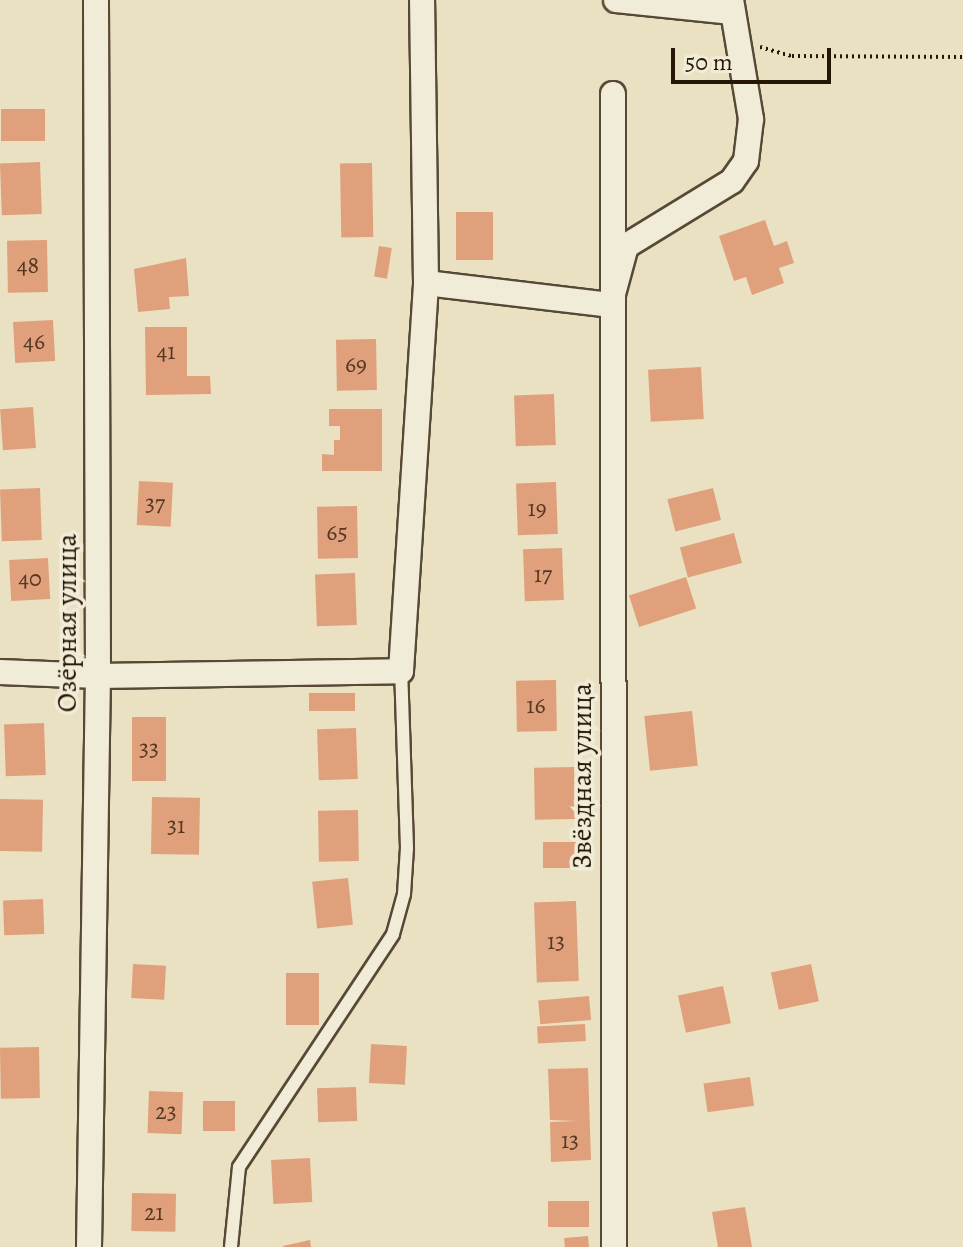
<!DOCTYPE html>
<meta charset="utf-8">
<style>
body{margin:0}
#map{position:relative;width:963px;height:1247px;overflow:hidden;background:#eae1c3;font-family:Alegreya,serif}
div>[style]{position:absolute}
.building>*{inset:0;background:#e0a07c;transform-origin:0 0}
.path>*{height:4px;margin-top:-2px;transform-origin:0;background:repeating-linear-gradient(90deg,#261606 0 2px,transparent 0 6px)}
.roads{filter:drop-shadow(2px 0 #574935) drop-shadow(-2px 0 #574935) drop-shadow(0 2px #574935) drop-shadow(0 -2px #574935)}
.lane>*{height:12px;margin:-6px;padding:0 6px;transform-origin:6px;border-radius:6px;background:#f1ecd8}
.street>*{height:24px;margin:-12px;padding:0 12px;transform-origin:12px;border-radius:12px;background:#f1ecd8}
span{translate:-50% -50%;white-space:nowrap;text-align:center;line-height:1.15;-webkit-text-stroke:7px #f1ecd8;paint-order:stroke}
.number-label{font-size:24px;color:#543824}
.number-label span{-webkit-text-stroke-width:0}
.street-label{font-size:28px;color:#261606}
.scale{position:absolute;left:671px;top:48px;width:160px;height:36px;box-sizing:border-box;border:4px solid #261606;border-top:0;padding-left:10px;font-size:24px;line-height:28px;white-space:nowrap;color:#261606;-webkit-text-stroke:6px #f1ecd8;paint-order:stroke}
</style>
<div id="map">
<div class="building">
<i style="left:1px;top:109px;width:44px;height:32px"></i>
<i style="left:40px;top:162px;width:52px;height:40px;rotate:88deg"></i>
<i style="left:372px;top:163px;width:74px;height:32px;rotate:89deg"></i>
<i style="left:456px;top:212px;width:37px;height:48px"></i>
<i style="clip-path:polygon(765px 220px,774px 246px,787px 241px,794px 263px,779px 268px,784px 283px,752px 295px,746px 277px,734px 281px,719px 236px)"></i>
<i style="left:47px;top:240px;width:52px;height:40px;rotate:89deg"></i>
<i style="left:379px;top:246px;width:13px;height:31px;rotate:9deg"></i>
<i style="clip-path:polygon(186px 258px,189px 296px,169px 297px,170px 309px,138px 312px,134px 269px)"></i>
<i style="left:53px;top:320px;width:41px;height:40px;rotate:87deg"></i>
<i style="clip-path:polygon(145px 327px,187px 327px,187px 376px,210px 376px,211px 394px,146px 395px)"></i>
<i style="left:376px;top:339px;width:51px;height:40px;rotate:89deg"></i>
<i style="left:701px;top:367px;width:52px;height:53px;rotate:87deg"></i>
<i style="left:554px;top:394px;width:51px;height:40px;rotate:88deg"></i>
<i style="left:33px;top:407px;width:41px;height:33px;rotate:86deg"></i>
<i style="clip-path:polygon(329px 409px,382px 409px,382px 471px,322px 471px,322px 454px,334px 455px,334px 440px,340px 440px,340px 426px,329px 426px)"></i>
<i style="left:139px;top:481px;width:34px;height:44px;rotate:3deg"></i>
<i style="left:556px;top:482px;width:52px;height:40px;rotate:88deg"></i>
<i style="left:40px;top:488px;width:52px;height:40px;rotate:88deg"></i>
<i style="left:713px;top:488px;width:33px;height:47px;rotate:76deg"></i>
<i style="left:357px;top:506px;width:52px;height:40px;rotate:89deg"></i>
<i style="left:734px;top:533px;width:31px;height:56px;rotate:75deg"></i>
<i style="left:562px;top:548px;width:52px;height:39px;rotate:88deg"></i>
<i style="left:48px;top:558px;width:41px;height:39px;rotate:87deg"></i>
<i style="left:355px;top:573px;width:52px;height:40px;rotate:88deg"></i>
<i style="left:686px;top:577px;width:33px;height:60px;rotate:72deg"></i>
<i style="left:556px;top:680px;width:51px;height:40px;rotate:89deg"></i>
<i style="left:355px;top:693px;width:18px;height:46px;rotate:90deg"></i>
<i style="left:692px;top:711px;width:55px;height:48px;rotate:84deg"></i>
<i style="left:132px;top:717px;width:34px;height:64px"></i>
<i style="left:44px;top:723px;width:52px;height:40px;rotate:88deg"></i>
<i style="left:356px;top:728px;width:51px;height:39px;rotate:88deg"></i>
<i style="left:574px;top:767px;width:52px;height:40px;rotate:89deg"></i>
<i style="left:152px;top:797px;width:48px;height:57px;rotate:1deg"></i>
<i style="left:0;top:799px;width:43px;height:52px;rotate:1deg"></i>
<i style="left:358px;top:810px;width:51px;height:40px;rotate:89deg"></i>
<i style="left:543px;top:842px;width:36px;height:26px"></i>
<i style="left:348px;top:878px;width:47px;height:36px;rotate:84deg"></i>
<i style="left:43px;top:899px;width:35px;height:40px;rotate:88deg"></i>
<i style="left:576px;top:901px;width:80px;height:42px;rotate:88deg"></i>
<i style="left:133px;top:964px;width:33px;height:34px;rotate:3deg"></i>
<i style="left:811px;top:964px;width:38px;height:41px;rotate:78deg"></i>
<i style="left:286px;top:973px;width:33px;height:52px"></i>
<i style="left:723px;top:986px;width:38px;height:46px;rotate:78deg"></i>
<i style="left:589px;top:996px;width:24px;height:51px;rotate:85deg"></i>
<i style="left:585px;top:1024px;width:17px;height:48px;rotate:87deg"></i>
<i style="left:371px;top:1044px;width:36px;height:39px;rotate:3deg"></i>
<i style="left:39px;top:1047px;width:51px;height:39px;rotate:89deg"></i>
<i style="clip-path:polygon(588px 1068px,591px 1160px,551px 1162px,550px 1122px,577px 1121px,550px 1120px,548px 1069px)"></i>
<i style="left:750px;top:1077px;width:29px;height:47px;rotate:82deg"></i>
<i style="left:356px;top:1087px;width:34px;height:39px;rotate:88deg"></i>
<i style="left:149px;top:1091px;width:34px;height:42px;rotate:2deg"></i>
<i style="left:203px;top:1101px;width:32px;height:30px"></i>
<i style="left:310px;top:1158px;width:44px;height:39px;rotate:87deg"></i>
<i style="left:132px;top:1193px;width:44px;height:38px;rotate:1deg"></i>
<i style="left:548px;top:1201px;width:41px;height:26px"></i>
<i style="clip-path:polygon(745px 1207px,752px 1247px,718px 1247px,712px 1212px)"></i>
<i style="left:588px;top:1236px;width:11px;height:24px;rotate:85deg"></i>
<i style="clip-path:polygon(310px 1240px,311px 1247px,283px 1247px,283px 1246px)"></i>
</div>
<div class="path">
<i style="left:760px;top:47px;width:33px;rotate:16deg"></i>
<i style="left:792px;top:56px;width:171px;rotate:0.3deg"></i>
</div>
<div class="roads">
<div class="lane">
<i style="left:231px;top:1247px;width:80px;rotate:-84.3deg"></i>
<i style="left:239px;top:1167px;width:279px;rotate:-56.5deg"></i>
<i style="left:393px;top:934px;width:41px;rotate:-74.6deg"></i>
<i style="left:404px;top:894px;width:46px;rotate:-86.3deg"></i>
<i style="left:407px;top:848px;width:177px;rotate:-91.9deg"></i>
</div>
<div class="street">
<i style="left:616px;top:0;width:117px;rotate:5.9deg"></i>
<i style="left:613px;top:94px;width:1153px;rotate:89.95deg"></i>
<i style="left:426px;top:283px;width:185px;rotate:6.8deg"></i>
<i style="left:610px;top:305px;width:61px;rotate:-74.8deg"></i>
<i style="left:626px;top:246px;width:124px;rotate:-31.5deg"></i>
<i style="left:732px;top:181px;width:24px;rotate:-55deg"></i>
<i style="left:746px;top:161px;width:42px;rotate:-83.2deg"></i>
<i style="left:751px;top:119px;width:121px;rotate:-99.5deg"></i>
<i style="left:0;top:672px;width:98px;rotate:2.3deg"></i>
<i style="left:98px;top:676px;width:303px;rotate:-0.9deg"></i>
<i style="left:401px;top:671px;width:389px;rotate:-86.3deg"></i>
<i style="left:426px;top:283px;width:283px;rotate:-90.8deg"></i>
<i style="left:89px;top:1247px;width:571px;rotate:-89.1deg"></i>
<i style="left:98px;top:676px;width:676px;rotate:-90.17deg"></i>
</div>
</div>
<div class="number-label">
<span style="left:28px;top:266px">48</span>
<span style="left:34px;top:342px">46</span>
<span style="left:166px;top:352px">41</span>
<span style="left:356px;top:365px">69</span>
<span style="left:155px;top:504px">37</span>
<span style="left:537px;top:509px">19</span>
<span style="left:337px;top:533px">65</span>
<span style="left:543px;top:575px">17</span>
<span style="left:30px;top:579px">40</span>
<span style="left:536px;top:706px">16</span>
<span style="left:149px;top:749px">33</span>
<span style="left:176px;top:826px">31</span>
<span style="left:556px;top:942px">13</span>
<span style="left:166px;top:1112px">23</span>
<span style="left:570px;top:1141px">13</span>
<span style="left:154px;top:1213px">21</span>
</div>
<div class="street-label">
<span style="left:67px;top:623px;rotate:-90deg">Озёрная улица</span>
<span style="left:582px;top:776px;rotate:-90deg">Звёздная улица</span>
</div>
<div class="scale">50 m</div>
</div>
